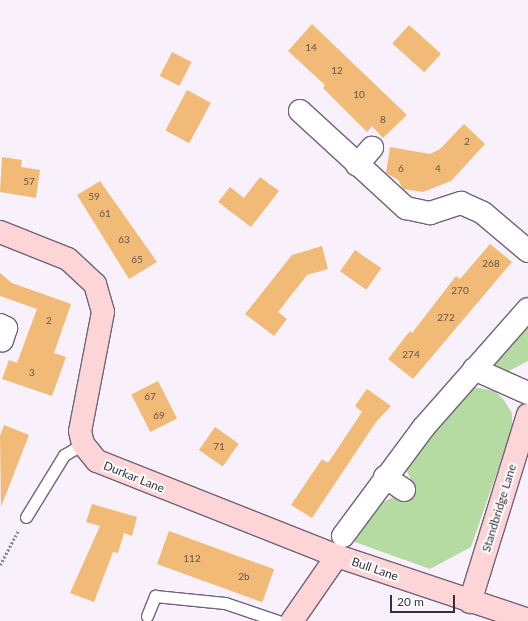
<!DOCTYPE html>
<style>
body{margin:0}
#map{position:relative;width:528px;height:621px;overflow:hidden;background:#f8f1fb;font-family:Lato,sans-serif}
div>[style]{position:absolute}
.green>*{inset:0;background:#b5dba3}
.building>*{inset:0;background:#f1bb77;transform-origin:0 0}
.path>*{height:2.5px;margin-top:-1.25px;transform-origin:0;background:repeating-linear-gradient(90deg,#908993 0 2px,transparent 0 4px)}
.roads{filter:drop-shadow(1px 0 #72637a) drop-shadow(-1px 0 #72637a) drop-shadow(0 1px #72637a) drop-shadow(0 -1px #72637a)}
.lane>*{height:11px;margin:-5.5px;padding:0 5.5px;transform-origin:5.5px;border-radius:5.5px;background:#fff}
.street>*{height:22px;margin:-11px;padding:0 11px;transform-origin:11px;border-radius:11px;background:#fff}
.secondary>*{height:22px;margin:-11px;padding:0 11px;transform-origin:11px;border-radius:11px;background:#fdd5d6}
span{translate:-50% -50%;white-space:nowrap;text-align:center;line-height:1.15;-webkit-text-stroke:4px #fff;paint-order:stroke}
.number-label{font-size:10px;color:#655349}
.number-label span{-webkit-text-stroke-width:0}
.street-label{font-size:12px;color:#36303a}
.scale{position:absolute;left:390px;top:595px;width:65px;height:18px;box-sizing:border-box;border:2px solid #36303a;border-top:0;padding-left:5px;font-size:12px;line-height:14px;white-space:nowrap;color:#36303a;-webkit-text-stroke:3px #fff;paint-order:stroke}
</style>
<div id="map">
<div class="green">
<i style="clip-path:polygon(528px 321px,528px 361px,503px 374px,491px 369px,492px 360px)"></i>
<i style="clip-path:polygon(473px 387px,495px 391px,504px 400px,512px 413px,512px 429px,471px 547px,430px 569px,352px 541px,378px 505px,414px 486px,406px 470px,408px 460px)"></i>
</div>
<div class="building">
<i style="clip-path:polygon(312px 24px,407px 115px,383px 138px,372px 126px,367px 132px,323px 88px,325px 85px,288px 51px)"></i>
<i style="left:409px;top:25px;width:43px;height:25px;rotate:42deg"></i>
<i style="left:172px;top:52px;width:22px;height:27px;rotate:27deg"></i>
<i style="left:187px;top:90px;width:27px;height:46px;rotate:28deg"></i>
<i style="clip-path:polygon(464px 124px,485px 144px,451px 181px,423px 192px,403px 189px,398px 180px,386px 173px,390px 147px,430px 154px,440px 149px)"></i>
<i style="clip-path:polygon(2px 157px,22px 160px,21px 167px,40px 170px,36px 198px,0 192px)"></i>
<i style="clip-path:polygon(260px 177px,279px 191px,251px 227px,218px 202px,230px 187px,244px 198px)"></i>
<i style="clip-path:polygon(100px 181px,157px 262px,129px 279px,77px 195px)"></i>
<i style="clip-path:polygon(490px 244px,512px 262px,413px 379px,388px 359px,410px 331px,412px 333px,456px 276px,460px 279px)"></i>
<i style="clip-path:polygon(322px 246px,328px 269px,307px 275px,278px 312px,287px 319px,274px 336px,245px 314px,292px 255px)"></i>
<i style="left:355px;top:250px;width:32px;height:26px;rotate:35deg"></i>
<i style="clip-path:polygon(0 273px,12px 283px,71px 304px,54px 353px,66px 357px,52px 396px,2px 379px,9px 360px,17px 363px,37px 309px,0 296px)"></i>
<i style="left:158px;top:381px;width:42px;height:30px;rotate:63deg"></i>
<i style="clip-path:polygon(367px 389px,391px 406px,376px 422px,312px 518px,291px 505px,322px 459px,328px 463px,362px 412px,355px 406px)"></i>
<i style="clip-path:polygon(4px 425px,29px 435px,1px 507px,0 436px)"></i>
<i style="left:215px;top:427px;width:29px;height:28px;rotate:35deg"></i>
<i style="clip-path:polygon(92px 504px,137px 517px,132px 536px,124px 533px,118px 553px,113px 552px,94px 602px,70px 593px,100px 526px,86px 522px)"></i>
<i style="left:169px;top:531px;width:112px;height:35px;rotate:20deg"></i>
</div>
<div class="path">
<i style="left:0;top:565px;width:40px;rotate:-62deg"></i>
</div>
<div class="roads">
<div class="lane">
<i style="left:26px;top:517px;width:73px;rotate:-58.5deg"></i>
<i style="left:64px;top:455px;width:22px;rotate:-30deg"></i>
<i style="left:147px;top:616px;width:22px;rotate:-68deg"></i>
<i style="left:155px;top:596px;width:70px;rotate:5.7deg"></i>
<i style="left:225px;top:603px;width:56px;rotate:18.8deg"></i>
</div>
<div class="street">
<i style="left:300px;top:111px;width:144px;rotate:42.5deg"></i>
<i style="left:406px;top:208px;width:25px;rotate:12deg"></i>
<i style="left:430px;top:213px;width:33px;rotate:-18deg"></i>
<i style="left:461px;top:203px;width:24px;rotate:24deg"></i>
<i style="left:483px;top:213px;width:59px;rotate:40.2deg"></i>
<i style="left:357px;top:165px;width:23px;rotate:-49deg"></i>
<i style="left:0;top:325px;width:7px;rotate:27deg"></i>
<i style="left:6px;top:328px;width:13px;rotate:108deg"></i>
<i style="left:474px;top:369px;width:59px;rotate:24deg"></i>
<i style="left:385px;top:477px;width:23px;rotate:34deg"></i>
<i style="left:343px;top:536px;width:136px;rotate:-53.4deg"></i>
<i style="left:424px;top:427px;width:157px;rotate:-48.6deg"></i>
</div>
<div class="secondary">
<i style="left:0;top:232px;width:73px;rotate:21.7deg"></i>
<i style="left:68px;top:259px;width:37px;rotate:43deg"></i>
<i style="left:95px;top:284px;width:29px;rotate:74deg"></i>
<i style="left:103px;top:312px;width:121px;rotate:100.9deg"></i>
<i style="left:80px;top:431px;width:13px;rotate:77deg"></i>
<i style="left:83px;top:444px;width:22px;rotate:51deg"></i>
<i style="left:97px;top:461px;width:258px;rotate:21.6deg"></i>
<i style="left:337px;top:556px;width:201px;rotate:18.5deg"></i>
<i style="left:470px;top:602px;width:196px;rotate:-72.8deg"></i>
<i style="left:292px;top:621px;width:79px;rotate:-55.3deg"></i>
</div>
</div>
<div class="number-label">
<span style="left:311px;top:48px">14</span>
<span style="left:337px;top:71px">12</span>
<span style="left:359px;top:95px">10</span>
<span style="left:383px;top:120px">8</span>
<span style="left:467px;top:142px">2</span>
<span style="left:401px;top:169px">6</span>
<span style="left:438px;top:169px">4</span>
<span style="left:29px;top:182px">57</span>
<span style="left:94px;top:197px">59</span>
<span style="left:105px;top:214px">61</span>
<span style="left:124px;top:240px">63</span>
<span style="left:137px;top:260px">65</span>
<span style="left:491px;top:264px">268</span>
<span style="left:460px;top:291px">270</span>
<span style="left:446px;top:318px">272</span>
<span style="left:49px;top:321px">2</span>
<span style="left:411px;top:355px">274</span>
<span style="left:32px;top:373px">3</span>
<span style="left:150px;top:397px">67</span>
<span style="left:159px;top:416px">69</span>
<span style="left:219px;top:447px">71</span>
<span style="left:192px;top:559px">112</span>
<span style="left:244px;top:577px">2b</span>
</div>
<div class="street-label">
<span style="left:134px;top:477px;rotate:22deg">Durkar Lane</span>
<span style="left:499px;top:508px;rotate:-73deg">Standbridge Lane</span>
<span style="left:375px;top:569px;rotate:19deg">Bull Lane</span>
</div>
<div class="scale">20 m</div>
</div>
